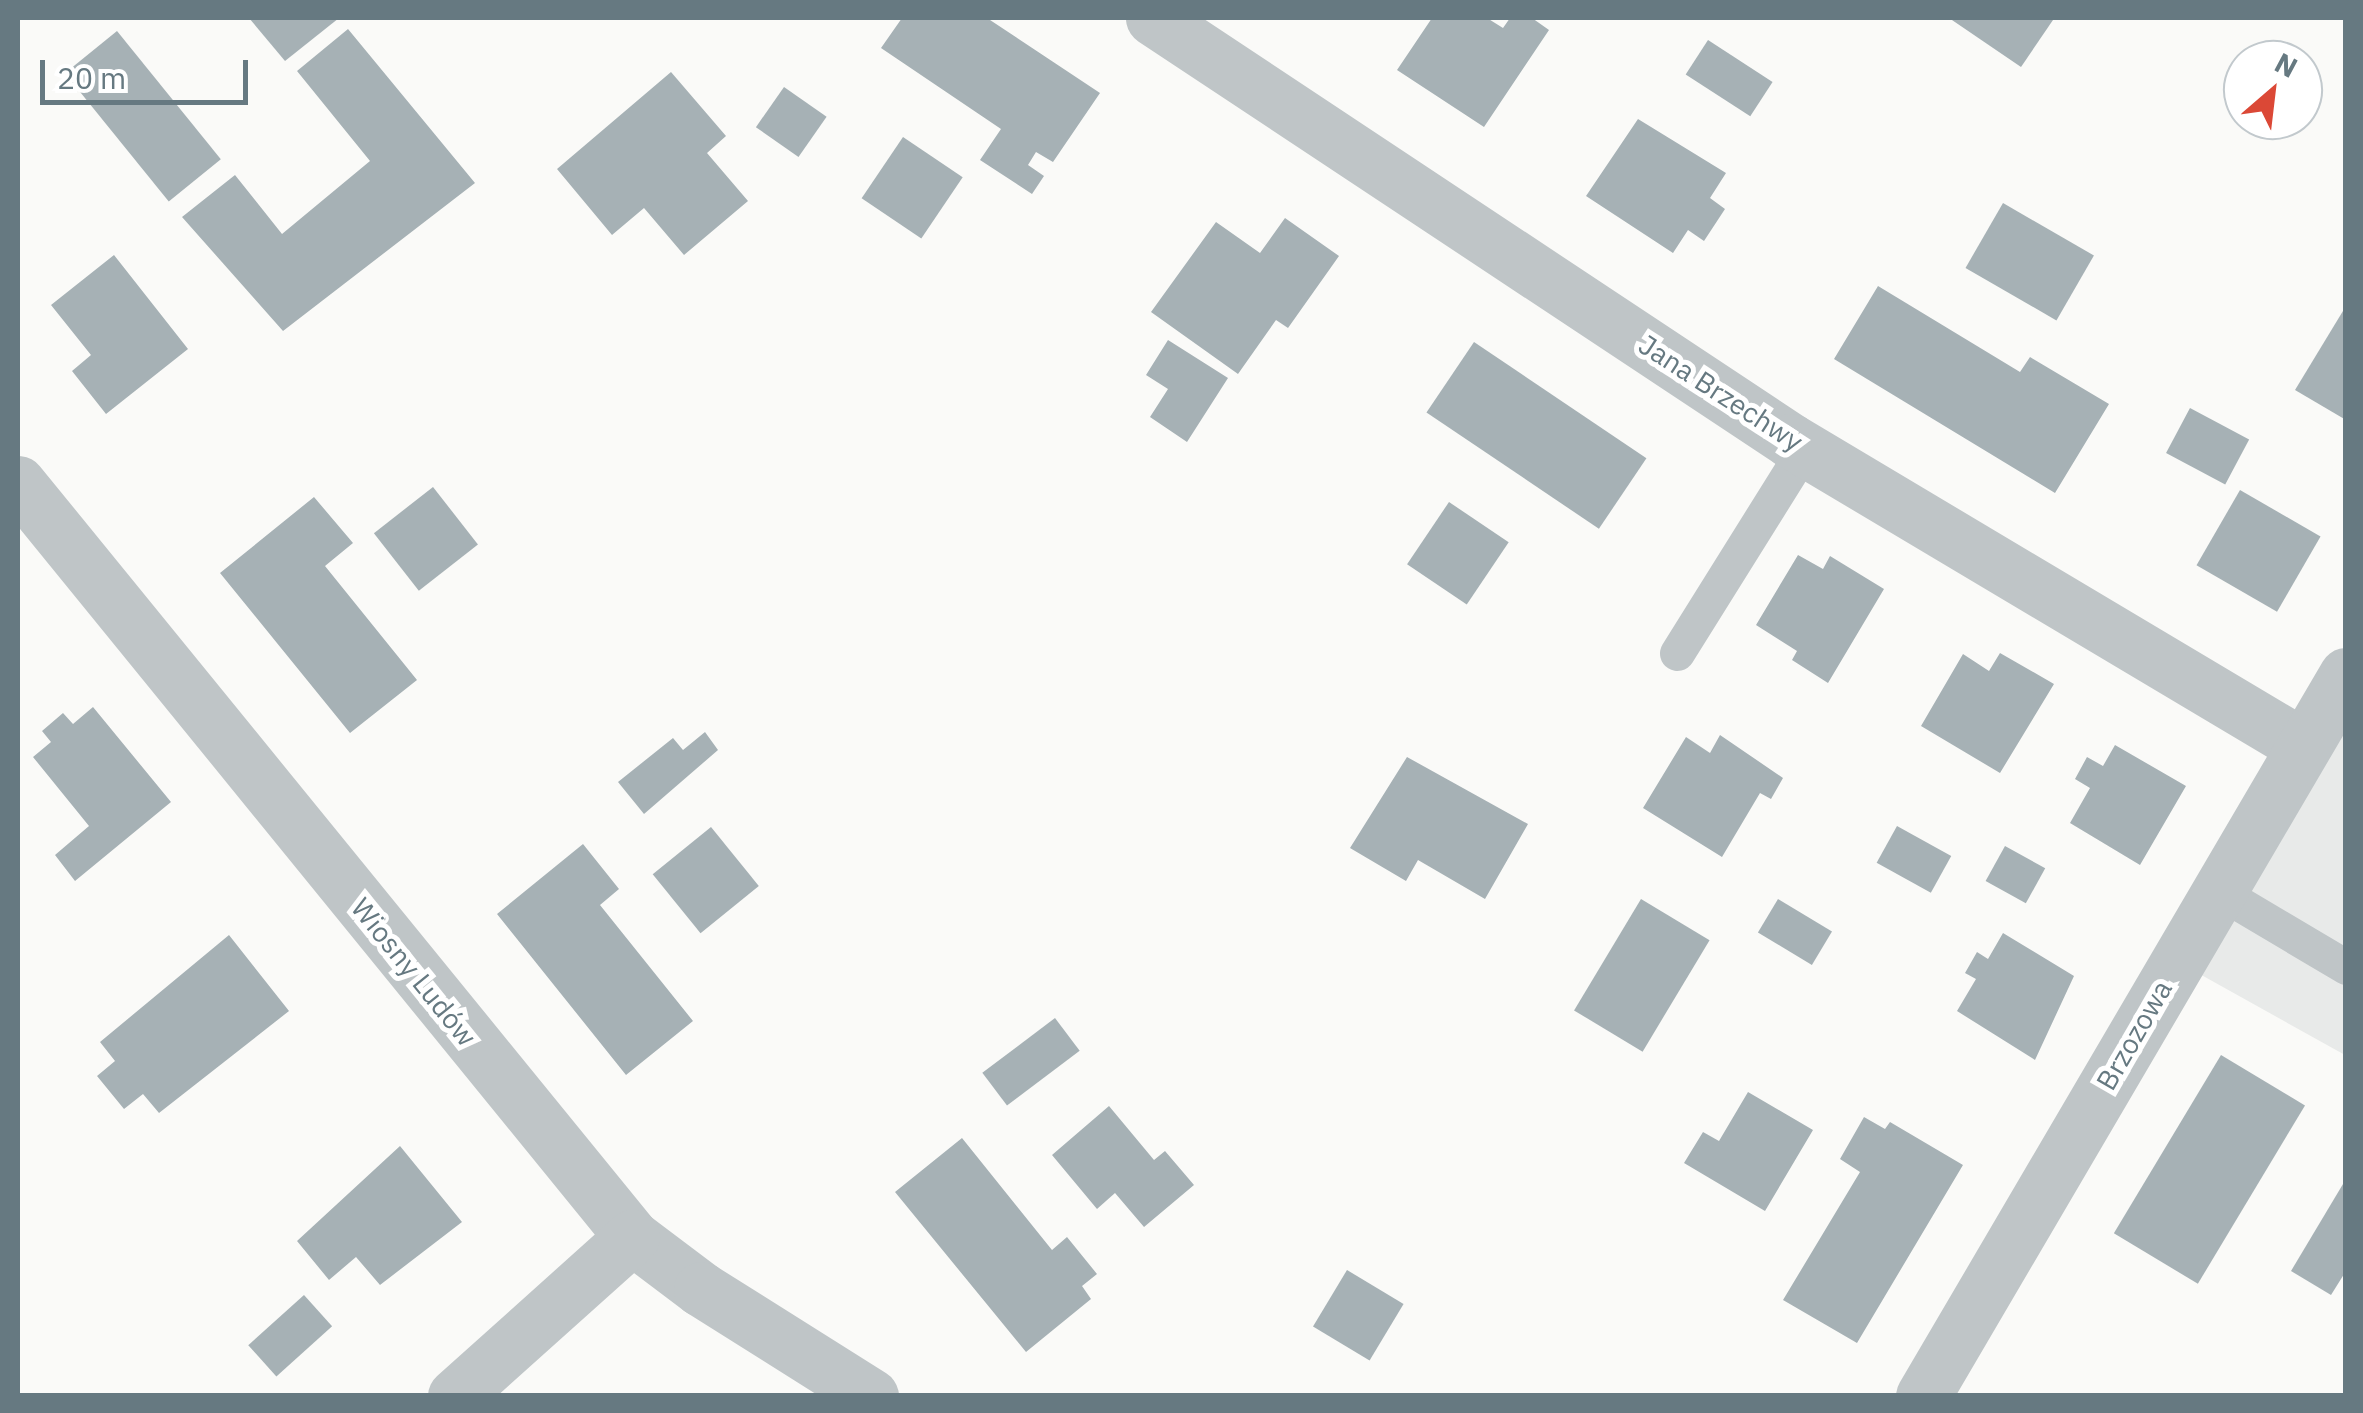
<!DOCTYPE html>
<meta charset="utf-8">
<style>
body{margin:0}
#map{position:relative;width:2363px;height:1413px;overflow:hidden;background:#fafaf8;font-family:"IBM Plex Sans",sans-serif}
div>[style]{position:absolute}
.built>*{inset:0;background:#e8eae9}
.building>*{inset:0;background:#a6b1b5;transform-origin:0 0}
.lane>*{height:35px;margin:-17.5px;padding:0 17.5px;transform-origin:17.5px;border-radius:17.5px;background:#bfc5c7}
.street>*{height:55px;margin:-27.5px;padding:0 27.5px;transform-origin:27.5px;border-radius:27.5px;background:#bfc5c7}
span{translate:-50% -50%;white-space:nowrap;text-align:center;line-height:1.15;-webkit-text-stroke:10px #fff;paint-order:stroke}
.street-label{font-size:28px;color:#667981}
.frame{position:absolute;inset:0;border:20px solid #667981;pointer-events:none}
.north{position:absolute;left:2223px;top:40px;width:100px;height:100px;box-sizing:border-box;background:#fff;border:2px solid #c2c9cd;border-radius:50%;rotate:28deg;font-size:28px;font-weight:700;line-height:40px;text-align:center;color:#667981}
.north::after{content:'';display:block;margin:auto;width:35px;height:45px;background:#db4836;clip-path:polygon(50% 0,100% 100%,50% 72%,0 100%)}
.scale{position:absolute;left:40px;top:60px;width:208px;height:45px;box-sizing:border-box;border:5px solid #667981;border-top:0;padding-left:12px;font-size:30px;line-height:35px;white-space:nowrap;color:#667981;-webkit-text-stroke:8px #fff;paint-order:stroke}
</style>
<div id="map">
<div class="built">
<i style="clip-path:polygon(2345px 721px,2345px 1055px,2196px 972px)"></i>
</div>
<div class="building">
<i style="clip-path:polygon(249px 18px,339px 18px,285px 61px)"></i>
<i style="clip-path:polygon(902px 18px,987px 18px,1100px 93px,1053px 162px,1036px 152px,1028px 165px,1044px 176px,1032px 194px,980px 160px,1001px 129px,881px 48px)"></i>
<i style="clip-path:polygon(1432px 18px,1487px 18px,1503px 28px,1510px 18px,1532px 18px,1549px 30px,1484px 127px,1397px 70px)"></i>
<i style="clip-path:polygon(1949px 18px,2049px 18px,2053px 20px,2021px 67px)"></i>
<i style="clip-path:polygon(348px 29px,475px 183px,283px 331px,182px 217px,235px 175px,282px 234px,370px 161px,297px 71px)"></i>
<i style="left:117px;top:31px;width:165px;height:67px;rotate:51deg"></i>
<i style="left:1708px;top:40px;width:77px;height:41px;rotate:33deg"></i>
<i style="clip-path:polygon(671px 72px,726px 136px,707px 153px,748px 201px,684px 255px,644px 208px,612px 235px,557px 169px)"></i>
<i style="left:784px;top:87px;width:52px;height:49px;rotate:35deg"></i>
<i style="clip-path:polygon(1638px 119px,1726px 173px,1710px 198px,1725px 209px,1704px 241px,1688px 230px,1673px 253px,1586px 196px)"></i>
<i style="left:903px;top:137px;width:72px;height:74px;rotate:34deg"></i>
<i style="left:2003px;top:203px;width:105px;height:75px;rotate:30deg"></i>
<i style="clip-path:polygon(1285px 218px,1339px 256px,1288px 328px,1276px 320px,1238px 374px,1151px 312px,1216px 222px,1260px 253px)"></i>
<i style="clip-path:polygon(114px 255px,188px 349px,106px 414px,72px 371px,91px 355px,51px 305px)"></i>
<i style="clip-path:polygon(1878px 286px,2020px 372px,2030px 357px,2109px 404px,2055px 493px,1834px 359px)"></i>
<i style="clip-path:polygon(2346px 306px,2346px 420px,2295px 390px)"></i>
<i style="clip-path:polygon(1168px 340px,1228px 378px,1187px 442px,1150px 417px,1168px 389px,1146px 375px)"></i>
<i style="left:1474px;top:342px;width:208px;height:85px;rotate:34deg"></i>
<i style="left:2190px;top:408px;width:67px;height:51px;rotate:28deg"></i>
<i style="left:433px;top:487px;width:73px;height:75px;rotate:52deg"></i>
<i style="left:2240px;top:490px;width:93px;height:87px;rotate:30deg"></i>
<i style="clip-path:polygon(314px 497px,353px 543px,325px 566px,417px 680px,350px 733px,220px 573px)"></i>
<i style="left:1449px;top:502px;width:72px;height:75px;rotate:34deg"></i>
<i style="clip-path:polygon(1798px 555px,1823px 569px,1830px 556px,1884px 589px,1828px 683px,1792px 660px,1797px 651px,1756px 625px)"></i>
<i style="clip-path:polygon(2000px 653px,2054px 684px,2000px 773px,1921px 726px,1963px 654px,1989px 671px)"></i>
<i style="clip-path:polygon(93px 707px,171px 802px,75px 881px,55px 855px,89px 826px,33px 757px,51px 742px,42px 731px,63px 713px,73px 724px)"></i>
<i style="clip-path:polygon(705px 732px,718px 750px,644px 814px,618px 782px,673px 738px,683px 750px)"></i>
<i style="clip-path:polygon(1720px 735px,1783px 778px,1771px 799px,1760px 793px,1722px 857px,1643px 808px,1686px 737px,1710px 753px)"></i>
<i style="clip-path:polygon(2115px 745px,2186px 786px,2140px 865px,2070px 823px,2090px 788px,2075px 779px,2087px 757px,2103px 766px)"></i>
<i style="clip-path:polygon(1407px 757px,1528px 824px,1485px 899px,1418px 860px,1406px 881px,1350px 848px)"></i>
<i style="left:1897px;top:826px;width:62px;height:42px;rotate:29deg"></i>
<i style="left:711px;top:827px;width:76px;height:75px;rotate:51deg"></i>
<i style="clip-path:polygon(583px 844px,619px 889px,600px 905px,693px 1021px,626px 1075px,497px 914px)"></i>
<i style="left:2005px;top:846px;width:46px;height:40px;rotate:29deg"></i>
<i style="left:1641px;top:899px;width:80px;height:130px;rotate:31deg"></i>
<i style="left:1778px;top:899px;width:63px;height:39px;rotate:31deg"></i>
<i style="clip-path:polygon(2003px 933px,2074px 976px,2035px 1060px,1957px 1011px,1976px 979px,1965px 973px,1977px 952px,1988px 959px)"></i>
<i style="clip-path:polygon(229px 935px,289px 1011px,159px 1113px,143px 1094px,124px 1109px,97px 1076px,115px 1061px,100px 1042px)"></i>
<i style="left:1055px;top:1018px;width:41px;height:91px;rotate:53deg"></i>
<i style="left:2221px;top:1055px;width:98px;height:208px;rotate:31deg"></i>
<i style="clip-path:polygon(1748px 1092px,1813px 1130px,1765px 1211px,1684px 1163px,1703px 1132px,1719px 1141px)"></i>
<i style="clip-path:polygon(1109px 1106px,1154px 1160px,1165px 1151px,1194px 1185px,1144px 1227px,1115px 1193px,1097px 1209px,1052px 1155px)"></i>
<i style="clip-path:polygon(1864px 1117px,1885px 1129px,1890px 1122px,1963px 1165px,1857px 1343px,1783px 1300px,1860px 1172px,1840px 1159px)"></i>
<i style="clip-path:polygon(962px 1138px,1052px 1250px,1067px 1237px,1097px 1274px,1082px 1286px,1091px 1299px,1026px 1352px,895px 1192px)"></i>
<i style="clip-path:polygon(400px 1146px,462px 1222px,380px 1285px,356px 1257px,329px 1280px,297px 1241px)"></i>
<i style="clip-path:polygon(2346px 1179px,2346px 1271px,2331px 1295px,2291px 1271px)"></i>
<i style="left:1347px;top:1270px;width:66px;height:66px;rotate:31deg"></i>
<i style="left:304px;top:1295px;width:42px;height:75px;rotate:48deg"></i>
</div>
<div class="lane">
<i style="left:1677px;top:653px;width:242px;rotate:-58deg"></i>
<i style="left:2218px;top:891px;width:149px;rotate:30.7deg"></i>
</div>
<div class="street">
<i style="left:1153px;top:18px;width:765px;rotate:33.54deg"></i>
<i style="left:1791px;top:441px;width:596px;rotate:30.78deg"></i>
<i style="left:18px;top:483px;width:972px;rotate:50.84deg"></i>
<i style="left:632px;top:1237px;width:86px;rotate:37deg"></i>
<i style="left:701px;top:1289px;width:201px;rotate:32.2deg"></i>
<i style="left:455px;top:1396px;width:238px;rotate:-41.9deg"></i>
<i style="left:1923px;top:1396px;width:836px;rotate:-59.6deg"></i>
</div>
<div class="street-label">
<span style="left:1721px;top:393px;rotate:33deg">Jana Brzechwy</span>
<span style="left:414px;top:972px;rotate:51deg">Wiosny Ludów</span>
<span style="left:2134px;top:1035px;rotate:-60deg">Brzozowa</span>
</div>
<div class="frame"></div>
<div class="north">N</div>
<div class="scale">20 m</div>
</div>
